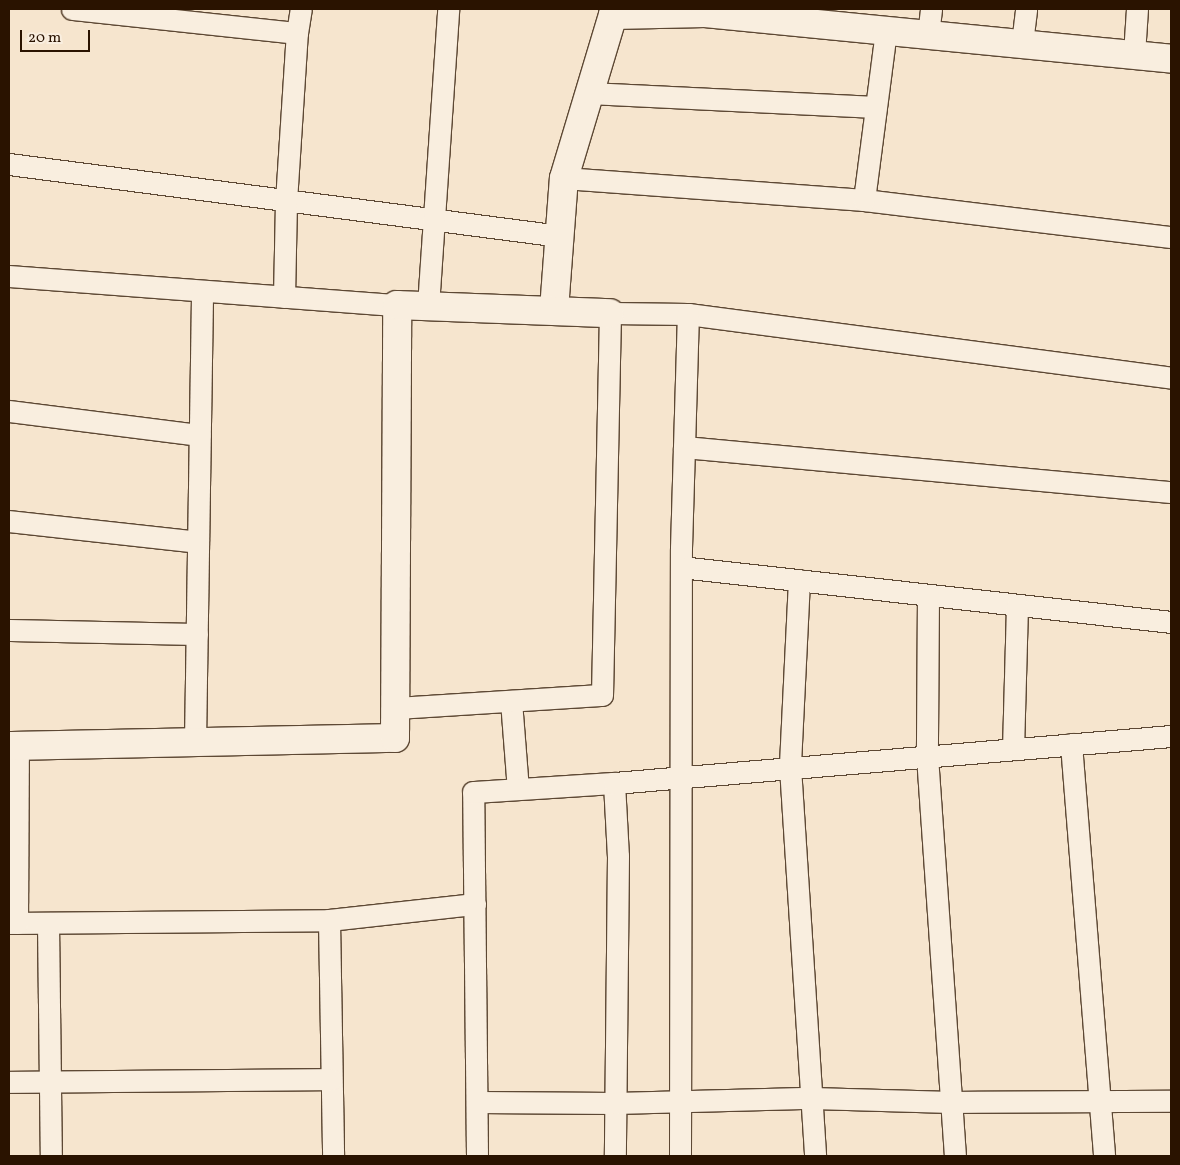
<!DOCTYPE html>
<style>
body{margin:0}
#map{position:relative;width:1180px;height:1165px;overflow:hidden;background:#f6e5ce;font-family:Vollkorn,serif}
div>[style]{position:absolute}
.roads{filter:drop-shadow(1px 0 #5d4834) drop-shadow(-1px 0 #5d4834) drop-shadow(0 1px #5d4834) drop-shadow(0 -1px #5d4834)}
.street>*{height:21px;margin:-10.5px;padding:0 10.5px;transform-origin:10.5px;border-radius:10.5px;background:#f9eedf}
.secondary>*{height:28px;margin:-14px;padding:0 14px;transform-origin:14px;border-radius:14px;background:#f9eedf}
span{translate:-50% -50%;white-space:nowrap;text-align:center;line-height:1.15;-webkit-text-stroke:4px #f9eedf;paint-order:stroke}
.frame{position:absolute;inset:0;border:10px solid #2a1300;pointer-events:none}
.scale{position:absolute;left:20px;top:30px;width:70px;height:22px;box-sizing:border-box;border:2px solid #2a1300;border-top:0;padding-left:6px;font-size:15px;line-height:18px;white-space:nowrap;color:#2a1300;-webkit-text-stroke:4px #f9eedf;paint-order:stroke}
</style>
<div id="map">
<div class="roads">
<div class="street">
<i style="left:72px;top:9px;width:226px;rotate:6.1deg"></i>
<i style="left:928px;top:34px;width:25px;rotate:-83deg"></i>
<i style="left:1022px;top:43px;width:34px;rotate:-83deg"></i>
<i style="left:1134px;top:54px;width:45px;rotate:-86.2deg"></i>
<i style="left:589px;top:93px;width:287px;rotate:2.8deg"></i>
<i style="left:9px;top:164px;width:556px;rotate:7.44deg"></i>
<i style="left:564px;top:178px;width:301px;rotate:4.2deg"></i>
<i style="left:864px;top:200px;width:309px;rotate:6.9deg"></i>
<i style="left:864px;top:200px;width:171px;rotate:-82.6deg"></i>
<i style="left:9px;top:276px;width:389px;rotate:4.3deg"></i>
<i style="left:284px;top:297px;width:96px;rotate:-88.8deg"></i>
<i style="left:286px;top:201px;width:168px;rotate:-86.3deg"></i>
<i style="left:297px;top:33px;width:24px;rotate:-81deg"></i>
<i style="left:428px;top:306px;width:298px;rotate:-86.1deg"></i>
<i style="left:9px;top:411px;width:192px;rotate:7.2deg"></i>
<i style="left:684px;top:447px;width:489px;rotate:5.3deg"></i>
<i style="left:9px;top:521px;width:190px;rotate:6.3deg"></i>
<i style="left:681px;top:567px;width:493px;rotate:6.4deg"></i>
<i style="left:799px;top:580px;width:187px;rotate:92.8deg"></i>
<i style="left:790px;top:767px;width:390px;rotate:86.3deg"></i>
<i style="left:928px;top:595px;width:161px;rotate:90.4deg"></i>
<i style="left:927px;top:756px;width:401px;rotate:86deg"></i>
<i style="left:9px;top:630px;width:188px;rotate:1.2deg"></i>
<i style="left:511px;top:701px;width:88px;rotate:85.5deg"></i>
<i style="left:395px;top:708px;width:207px;rotate:-3.6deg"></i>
<i style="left:602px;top:695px;width:382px;rotate:-88.8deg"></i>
<i style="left:610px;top:313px;width:78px;rotate:0.7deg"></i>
<i style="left:688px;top:314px;width:487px;rotate:7.5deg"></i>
<i style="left:195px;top:742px;width:451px;rotate:-89.1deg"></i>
<i style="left:1071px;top:744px;width:413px;rotate:85.4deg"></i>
<i style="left:1013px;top:749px;width:144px;rotate:-88.4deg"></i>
<i style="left:614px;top:783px;width:73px;rotate:86.9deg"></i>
<i style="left:618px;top:856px;width:300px;rotate:90.6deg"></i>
<i style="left:329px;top:920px;width:236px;rotate:89deg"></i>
<i style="left:9px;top:923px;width:320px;rotate:-0.5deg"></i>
<i style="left:329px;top:920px;width:147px;rotate:-6.3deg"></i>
<i style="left:17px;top:923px;width:177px;rotate:-89.7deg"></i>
<i style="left:48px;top:923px;width:233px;rotate:89.3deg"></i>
<i style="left:9px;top:1082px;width:322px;rotate:-0.5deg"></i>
<i style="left:477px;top:1102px;width:138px;rotate:0.4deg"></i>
<i style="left:615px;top:1103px;width:197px;rotate:-1.5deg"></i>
<i style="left:812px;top:1098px;width:139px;rotate:1.6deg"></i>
<i style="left:951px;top:1102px;width:220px;rotate:-0.3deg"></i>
<i style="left:477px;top:1156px;width:364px;rotate:-90.6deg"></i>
<i style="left:473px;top:792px;width:141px;rotate:-3.7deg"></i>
<i style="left:614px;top:783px;width:559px;rotate:-4.82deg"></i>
<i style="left:680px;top:1156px;width:608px;rotate:-89.91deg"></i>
<i style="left:681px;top:548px;width:234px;rotate:-88.3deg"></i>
</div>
<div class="secondary">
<i style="left:554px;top:310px;width:132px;rotate:-85.7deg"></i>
<i style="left:564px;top:178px;width:170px;rotate:-73.3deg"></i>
<i style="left:613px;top:15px;width:92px;rotate:-1.2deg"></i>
<i style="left:705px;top:13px;width:468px;rotate:5.6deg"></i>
<i style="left:9px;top:746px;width:386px;rotate:-1.2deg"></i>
<i style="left:395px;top:738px;width:433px;rotate:-89.7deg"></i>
<i style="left:397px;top:305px;width:213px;rotate:2.2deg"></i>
</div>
</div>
<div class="frame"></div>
<div class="scale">20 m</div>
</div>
